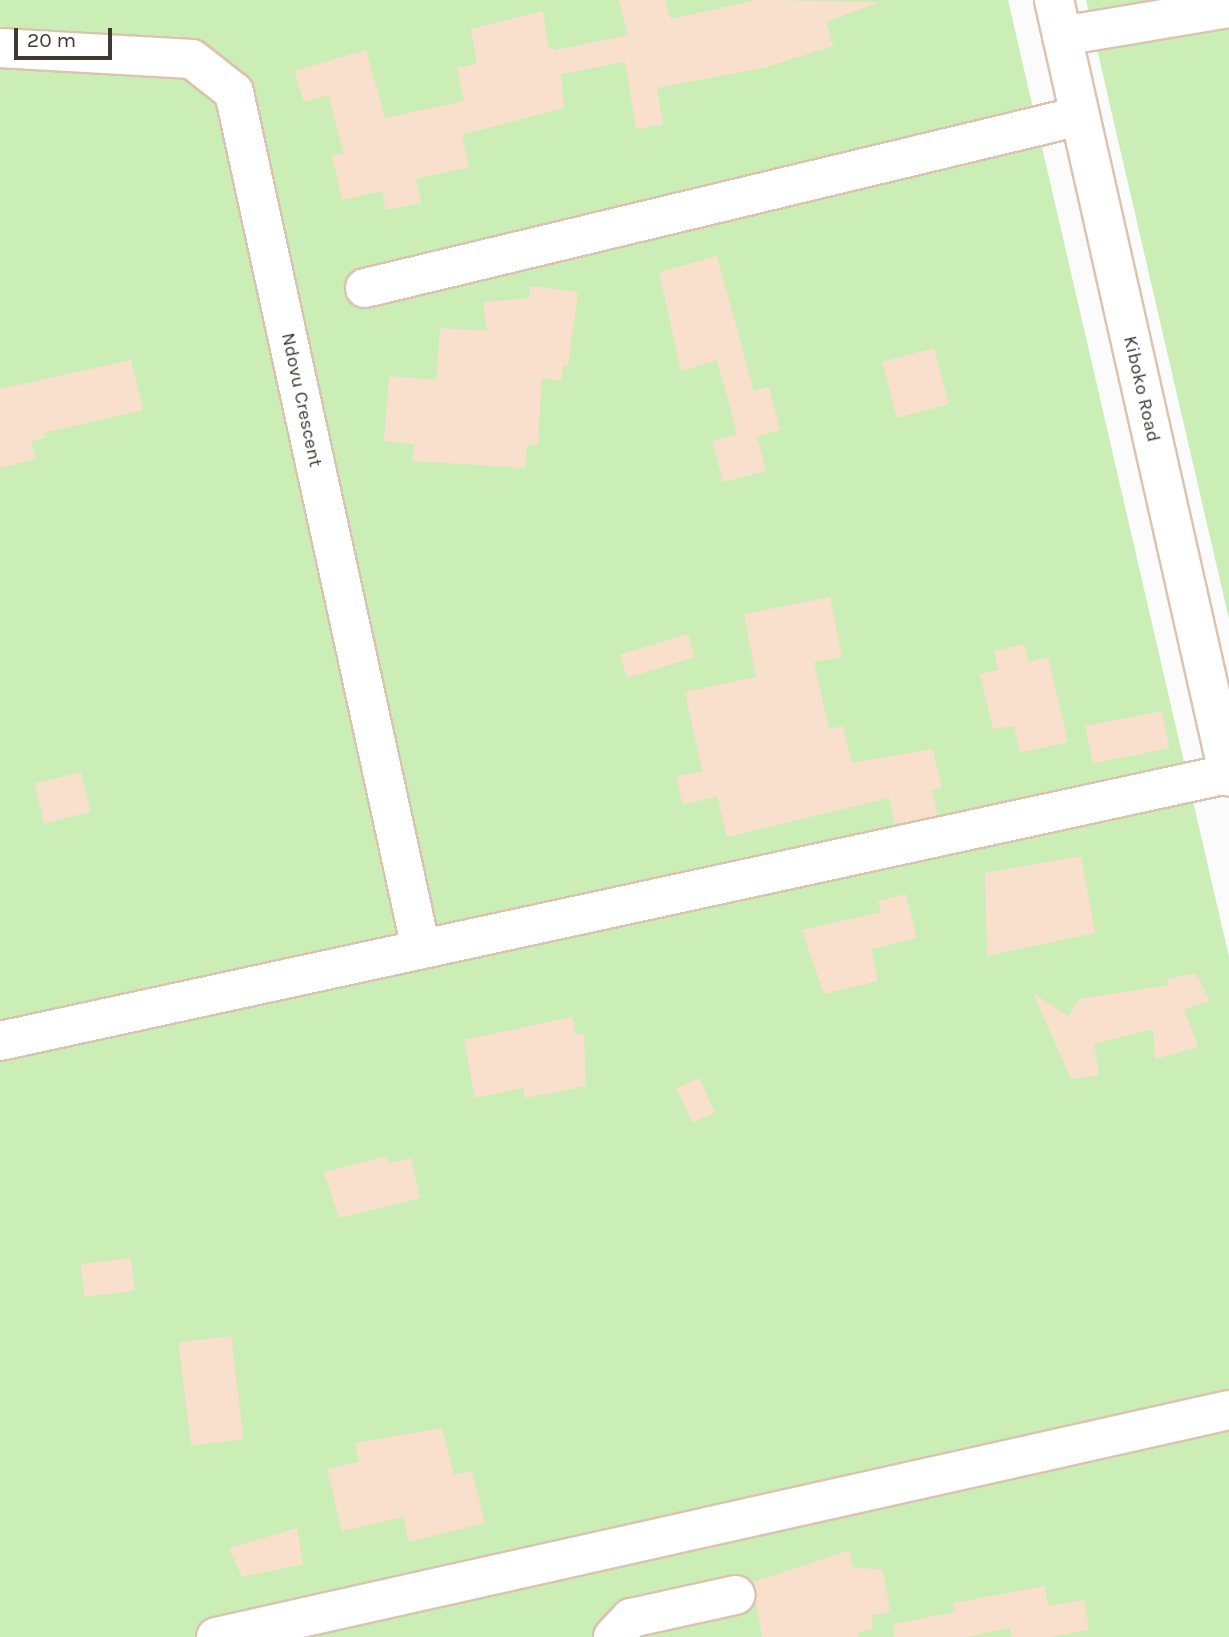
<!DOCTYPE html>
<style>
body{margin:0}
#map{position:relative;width:1229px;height:1637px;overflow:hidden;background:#fbfbfb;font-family:Karla,sans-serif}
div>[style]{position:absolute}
.green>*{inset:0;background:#caeeb6}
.building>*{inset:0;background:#f9e0cc;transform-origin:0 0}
.roads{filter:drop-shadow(2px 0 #dbc3af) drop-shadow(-2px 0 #dbc3af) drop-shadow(0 2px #dbc3af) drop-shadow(0 -2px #dbc3af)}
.minor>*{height:38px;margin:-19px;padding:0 19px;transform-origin:19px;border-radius:19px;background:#fff}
span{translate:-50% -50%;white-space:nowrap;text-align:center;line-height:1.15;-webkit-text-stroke:6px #fff;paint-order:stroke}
.street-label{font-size:19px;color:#413830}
.scale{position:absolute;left:14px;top:28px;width:98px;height:32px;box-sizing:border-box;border:4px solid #413830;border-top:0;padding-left:9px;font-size:21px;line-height:24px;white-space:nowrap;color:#413830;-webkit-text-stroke:5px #fff;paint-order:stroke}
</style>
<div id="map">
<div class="green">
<i style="clip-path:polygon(0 0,1008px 0,1229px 957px,1229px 1637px,0 1637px)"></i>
<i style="clip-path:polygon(1086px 0,1229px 0,1229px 619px,1111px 110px)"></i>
</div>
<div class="building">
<i style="clip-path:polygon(619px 0,665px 0,671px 19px,756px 0,879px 2px,826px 22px,833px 46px,763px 68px,657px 88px,663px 124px,636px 129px,625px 62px,561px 74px,564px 108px,462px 135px,469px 167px,416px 179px,421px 203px,386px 210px,382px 191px,342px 200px,332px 156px,344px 153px,328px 95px,304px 102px,294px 71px,366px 50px,385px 118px,464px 101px,457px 68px,477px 64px,471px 29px,543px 11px,548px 47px,556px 50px,628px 35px)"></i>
<i style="clip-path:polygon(717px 256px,754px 391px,769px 387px,780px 430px,757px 436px,766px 471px,723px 482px,712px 441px,737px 434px,717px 360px,681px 371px,659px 272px)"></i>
<i style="clip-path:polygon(530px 286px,578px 292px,568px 366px,563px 365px,561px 381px,542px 378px,538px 445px,527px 445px,525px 468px,413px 461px,414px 444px,384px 441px,389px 376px,436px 380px,440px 328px,487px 331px,483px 302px,529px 298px)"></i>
<i style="left:934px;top:348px;width:58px;height:54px;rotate:75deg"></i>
<i style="clip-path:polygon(131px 360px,143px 410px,44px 433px,46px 438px,31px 441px,36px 459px,0 468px,0 389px)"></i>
<i style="clip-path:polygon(830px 597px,842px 657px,814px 662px,829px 729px,843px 726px,852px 763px,933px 749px,942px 788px,932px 790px,938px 815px,895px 824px,889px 798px,727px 837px,717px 796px,683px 805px,676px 777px,702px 771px,685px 692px,756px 677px,744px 614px)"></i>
<i style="left:688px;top:634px;width:24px;height:71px;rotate:73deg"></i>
<i style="clip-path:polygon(1024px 644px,1028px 662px,1048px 657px,1068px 742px,1020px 753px,1014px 726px,993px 729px,980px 674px,998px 670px,994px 651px)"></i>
<i style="left:1162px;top:711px;width:38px;height:78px;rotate:79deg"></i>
<i style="left:81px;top:772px;width:41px;height:48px;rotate:76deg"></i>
<i style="clip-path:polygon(1081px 856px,1095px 933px,987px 956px,985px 873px)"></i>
<i style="clip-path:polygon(906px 894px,917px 938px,871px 949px,878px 981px,824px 994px,802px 930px,881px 912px,878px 901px)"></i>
<i style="clip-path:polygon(1196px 973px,1210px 1001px,1184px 1009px,1198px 1047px,1155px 1059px,1153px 1029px,1094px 1044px,1099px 1075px,1071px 1079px,1033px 993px,1068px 1016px,1079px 999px,1169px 985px,1167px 979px)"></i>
<i style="clip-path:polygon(572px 1017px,576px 1035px,584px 1033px,586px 1086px,525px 1098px,523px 1088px,475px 1098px,464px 1040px)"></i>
<i style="left:699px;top:1078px;width:38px;height:25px;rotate:65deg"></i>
<i style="clip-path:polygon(387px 1156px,389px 1163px,411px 1158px,420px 1198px,339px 1218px,324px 1172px)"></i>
<i style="left:131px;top:1258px;width:33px;height:51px;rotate:83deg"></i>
<i style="left:231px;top:1336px;width:104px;height:53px;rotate:83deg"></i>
<i style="clip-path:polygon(442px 1428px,454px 1475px,472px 1471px,485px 1523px,409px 1542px,403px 1517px,342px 1531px,327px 1469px,359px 1462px,355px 1443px)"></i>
<i style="clip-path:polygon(297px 1528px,303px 1564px,242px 1577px,229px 1548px)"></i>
<i style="clip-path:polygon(850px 1550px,852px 1567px,883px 1570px,890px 1612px,871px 1615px,873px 1629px,858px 1632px,859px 1637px,762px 1637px,753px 1582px)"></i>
<i style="clip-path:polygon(1045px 1586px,1048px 1606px,1084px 1600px,1089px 1630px,1050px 1637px,1011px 1637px,1010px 1628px,965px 1637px,894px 1637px,893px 1624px,955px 1612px,953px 1603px)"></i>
</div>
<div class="roads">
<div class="minor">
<i style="left:1054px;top:0;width:796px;rotate:77.31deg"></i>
<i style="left:1062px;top:36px;width:169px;rotate:-9.5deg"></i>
<i style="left:0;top:48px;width:192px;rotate:3.3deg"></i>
<i style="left:192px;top:59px;width:53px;rotate:38.2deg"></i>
<i style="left:234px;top:92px;width:877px;rotate:77.69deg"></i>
<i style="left:365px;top:288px;width:735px;rotate:-13.53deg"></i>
<i style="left:0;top:1041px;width:1257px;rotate:-12.27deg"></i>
<i style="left:216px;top:1637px;width:1038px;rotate:-12.63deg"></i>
<i style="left:613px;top:1637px;width:26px;rotate:-47deg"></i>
<i style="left:631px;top:1618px;width:107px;rotate:-12.4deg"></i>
</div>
</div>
<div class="street-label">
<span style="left:1141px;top:389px;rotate:77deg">Kiboko Road</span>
<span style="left:301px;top:400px;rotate:78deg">Ndovu Crescent</span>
</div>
<div class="scale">20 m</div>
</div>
